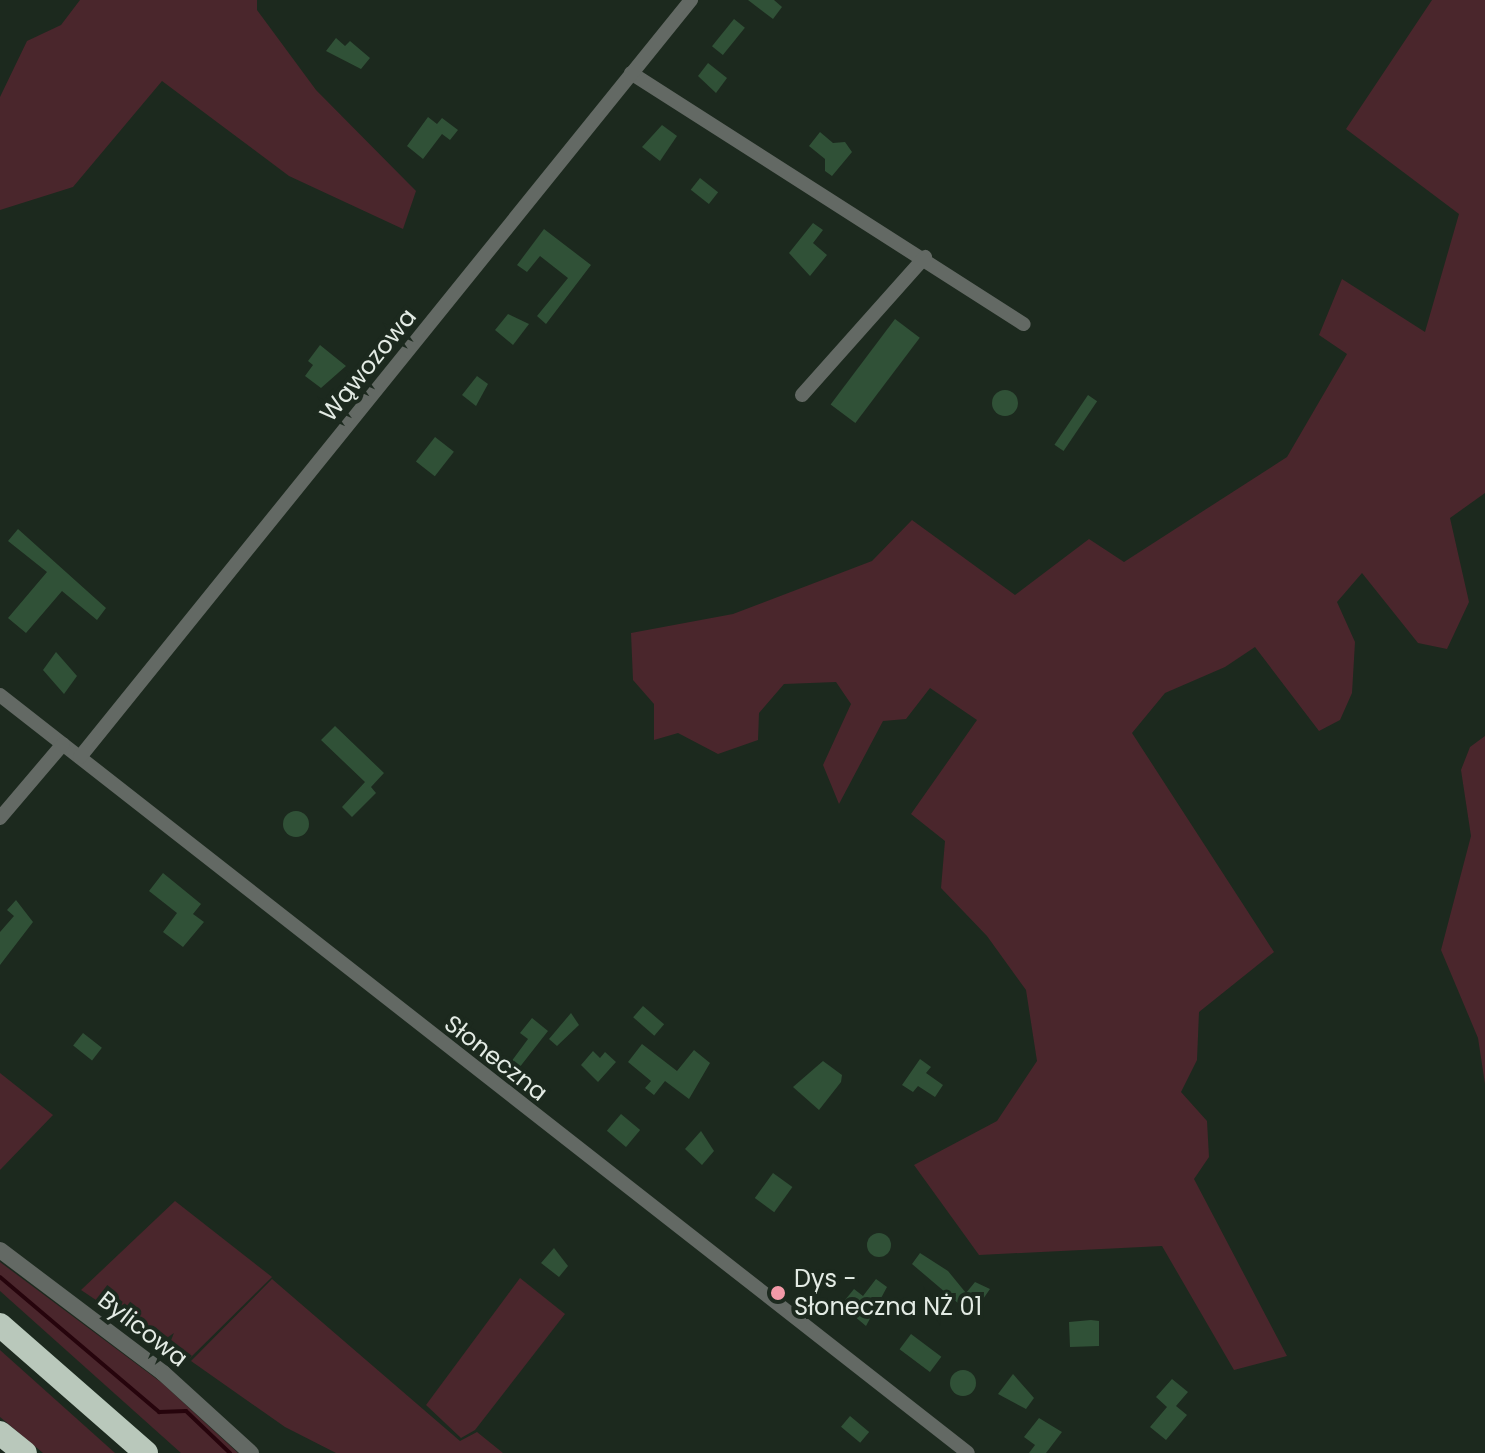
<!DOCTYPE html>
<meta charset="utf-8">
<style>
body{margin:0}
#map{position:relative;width:1485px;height:1453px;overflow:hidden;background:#1c291e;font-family:Poppins,sans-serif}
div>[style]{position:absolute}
.green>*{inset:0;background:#4a262c}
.stream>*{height:4px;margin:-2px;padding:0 2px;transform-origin:2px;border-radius:2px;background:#26040c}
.building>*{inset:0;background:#305137;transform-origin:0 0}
.round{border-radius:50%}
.minor>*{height:14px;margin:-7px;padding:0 7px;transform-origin:7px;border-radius:7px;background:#636964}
.tertiary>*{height:16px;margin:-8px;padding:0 8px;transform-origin:8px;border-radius:8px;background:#636964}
.motorway>*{height:24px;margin:-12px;padding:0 12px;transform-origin:12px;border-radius:12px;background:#b9c8bb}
.dots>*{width:22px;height:22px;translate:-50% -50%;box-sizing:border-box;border:4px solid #1c291e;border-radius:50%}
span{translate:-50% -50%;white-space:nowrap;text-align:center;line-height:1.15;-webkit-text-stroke:8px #1c291e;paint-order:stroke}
.street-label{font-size:24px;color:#e3ebe4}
.poi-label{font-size:24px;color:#e3ebe4}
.left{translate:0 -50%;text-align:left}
</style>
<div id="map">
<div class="green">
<i style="clip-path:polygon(80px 0,257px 0,257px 10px,316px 90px,416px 191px,403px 229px,289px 176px,162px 81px,73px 187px,0 210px,0 97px,27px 41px,61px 25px)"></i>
<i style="clip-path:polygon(1432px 0,1485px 0,1485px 493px,1450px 518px,1469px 602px,1447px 649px,1418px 643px,1362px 573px,1337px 602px,1355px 642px,1352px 693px,1340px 720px,1319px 731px,1255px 647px,1225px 667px,1165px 693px,1132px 733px,1274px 952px,1199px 1012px,1197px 1060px,1181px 1092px,1207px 1121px,1209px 1157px,1194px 1179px,1287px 1356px,1234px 1370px,1162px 1246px,979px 1255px,914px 1165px,997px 1121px,1037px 1061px,1026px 990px,987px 936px,941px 888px,945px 841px,911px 814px,977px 720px,930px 688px,906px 719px,883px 721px,839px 804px,823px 765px,851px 704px,836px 682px,784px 684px,759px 713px,758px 740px,718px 754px,678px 733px,654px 740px,654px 704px,633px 680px,631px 633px,733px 614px,872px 561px,912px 520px,1015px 595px,1089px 539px,1124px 562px,1287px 457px,1347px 354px,1319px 335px,1342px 279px,1425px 332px,1459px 214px,1346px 129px)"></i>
<i style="clip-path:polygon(1485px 736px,1485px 1084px,1478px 1038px,1441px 950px,1471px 836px,1461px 770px,1470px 747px)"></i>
<i style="clip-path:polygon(0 1073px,53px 1115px,0 1170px)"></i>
<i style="clip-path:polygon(175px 1201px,272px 1277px,187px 1361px,81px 1290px)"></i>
<i style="clip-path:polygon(0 1262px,162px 1383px,238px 1453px,181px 1453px,0 1291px)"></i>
<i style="clip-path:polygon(520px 1278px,565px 1314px,475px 1430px,461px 1438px,426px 1405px)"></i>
<i style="clip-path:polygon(272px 1279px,460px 1441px,477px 1432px,503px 1453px,336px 1453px,285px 1427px,191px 1361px)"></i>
<i style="clip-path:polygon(0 1350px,115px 1453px,43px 1453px,0 1417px)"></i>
</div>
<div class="stream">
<i style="left:0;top:1277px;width:209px;rotate:40.3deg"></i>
<i style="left:159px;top:1412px;width:27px;rotate:-2deg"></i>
<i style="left:186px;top:1411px;width:61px;rotate:43.7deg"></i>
</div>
<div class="building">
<i style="clip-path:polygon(748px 0,774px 0,782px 7px,773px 19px)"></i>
<i style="left:734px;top:19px;width:14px;height:35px;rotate:39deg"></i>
<i style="clip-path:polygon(336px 38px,345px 46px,350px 41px,370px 58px,361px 69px,326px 51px)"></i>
<i style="clip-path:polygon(708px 63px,727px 78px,716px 93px,698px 76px)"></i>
<i style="clip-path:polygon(428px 117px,437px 124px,442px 118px,458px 130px,450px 140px,442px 134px,423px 159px,407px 146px)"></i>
<i style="clip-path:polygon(662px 125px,677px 136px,660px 161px,642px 147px)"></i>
<i style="clip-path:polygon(820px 132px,833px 143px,845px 142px,852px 152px,832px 176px,825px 171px,825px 159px,809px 146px)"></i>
<i style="left:700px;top:178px;width:23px;height:15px;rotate:38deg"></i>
<i style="clip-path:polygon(813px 223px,823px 230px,813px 243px,827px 255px,810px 276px,789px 253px)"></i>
<i style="clip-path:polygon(544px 229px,591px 265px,546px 324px,537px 316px,568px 278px,540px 256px,527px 272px,517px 265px)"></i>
<i style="clip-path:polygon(508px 314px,529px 324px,513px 345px,495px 330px)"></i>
<i style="left:895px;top:319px;width:31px;height:107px;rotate:37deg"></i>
<i style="clip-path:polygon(320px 345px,346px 366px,321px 388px,305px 376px,313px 365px,308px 361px)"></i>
<i style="clip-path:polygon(477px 376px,488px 384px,476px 406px,462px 395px)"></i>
<i class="round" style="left:992px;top:390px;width:26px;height:26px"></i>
<i style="left:1088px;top:395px;width:11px;height:60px;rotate:34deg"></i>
<i style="left:435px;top:437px;width:24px;height:31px;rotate:38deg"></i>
<i style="clip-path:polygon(18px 529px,106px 608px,97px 620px,62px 591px,26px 633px,8px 618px,47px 572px,8px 541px)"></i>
<i style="clip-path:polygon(56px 652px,77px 676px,64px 694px,43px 670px)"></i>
<i style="clip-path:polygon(335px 726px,384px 773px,371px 787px,376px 793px,352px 817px,342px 807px,365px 782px,321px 740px)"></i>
<i class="round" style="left:283px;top:811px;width:26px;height:26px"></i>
<i style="clip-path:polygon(163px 873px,201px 904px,193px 914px,204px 922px,183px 947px,163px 932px,177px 913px,149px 891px)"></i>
<i style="clip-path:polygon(16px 900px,33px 922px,0 965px,0 932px,14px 916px,7px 910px)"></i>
<i style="left:643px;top:1006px;width:28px;height:15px;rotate:41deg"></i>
<i style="clip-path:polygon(571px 1013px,579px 1025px,557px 1046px,549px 1039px)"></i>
<i style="clip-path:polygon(532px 1018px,548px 1031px,519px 1068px,511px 1062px,528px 1039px,520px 1033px)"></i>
<i style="left:83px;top:1033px;width:24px;height:16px;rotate:38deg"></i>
<i style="clip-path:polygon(642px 1044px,677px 1071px,694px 1050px,710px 1063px,689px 1099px,665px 1081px,654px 1095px,645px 1088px,651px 1081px,628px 1062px)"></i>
<i style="clip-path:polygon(593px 1051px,600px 1058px,605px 1052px,616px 1062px,598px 1082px,581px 1065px)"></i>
<i style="clip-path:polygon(920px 1059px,931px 1067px,926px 1073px,943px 1085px,935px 1097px,918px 1086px,913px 1092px,902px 1085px)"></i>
<i style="clip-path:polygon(823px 1061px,842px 1075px,841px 1082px,819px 1110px,793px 1087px)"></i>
<i style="left:621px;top:1114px;width:25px;height:22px;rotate:40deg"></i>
<i style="clip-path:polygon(701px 1131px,714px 1151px,702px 1165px,685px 1149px)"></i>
<i style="left:773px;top:1173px;width:24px;height:31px;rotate:36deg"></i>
<i class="round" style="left:867px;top:1233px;width:24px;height:24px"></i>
<i style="clip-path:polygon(554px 1248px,568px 1266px,559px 1277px,541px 1263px)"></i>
<i style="clip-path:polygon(920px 1253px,948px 1271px,966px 1293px,975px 1282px,990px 1289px,972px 1315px,912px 1264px)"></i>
<i style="clip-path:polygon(876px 1279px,887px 1287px,866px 1326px,841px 1305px,854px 1289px,863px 1296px)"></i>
<i style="clip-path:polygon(1091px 1320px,1099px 1321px,1099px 1346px,1070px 1347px,1069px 1322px)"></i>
<i style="left:911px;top:1334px;width:38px;height:19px;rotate:37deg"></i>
<i class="round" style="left:950px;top:1370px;width:26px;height:26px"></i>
<i style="clip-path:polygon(1013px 1374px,1034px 1398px,1026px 1409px,998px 1394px)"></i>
<i style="clip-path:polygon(1172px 1379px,1188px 1392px,1176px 1406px,1187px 1415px,1166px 1440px,1150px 1427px,1167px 1407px,1156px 1397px)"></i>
<i style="left:850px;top:1416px;width:25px;height:14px;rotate:40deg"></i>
<i style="clip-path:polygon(1039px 1418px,1062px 1432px,1046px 1453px,1029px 1453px,1035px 1445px,1024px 1437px)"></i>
</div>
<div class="minor">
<i style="left:631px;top:73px;width:466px;rotate:32.6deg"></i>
<i style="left:802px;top:395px;width:185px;rotate:-48.3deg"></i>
<i style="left:0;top:695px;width:1229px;rotate:38.06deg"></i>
<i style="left:80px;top:757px;width:973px;rotate:-51.09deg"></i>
<i style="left:0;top:818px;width:97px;rotate:-49.6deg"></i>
</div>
<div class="tertiary">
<i style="left:0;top:1250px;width:204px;rotate:37deg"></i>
<i style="left:163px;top:1373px;width:119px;rotate:42.3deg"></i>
</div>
<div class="motorway">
<i style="left:0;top:1325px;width:194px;rotate:41.2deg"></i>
<i style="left:0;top:1433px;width:32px;rotate:39deg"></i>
</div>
<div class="dots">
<i style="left:778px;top:1293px;background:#f39aa8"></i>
</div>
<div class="street-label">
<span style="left:368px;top:365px;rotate:-51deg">Wąwozowa</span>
<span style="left:496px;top:1058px;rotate:38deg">Słoneczna</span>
<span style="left:143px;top:1329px;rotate:38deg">Bylicowa</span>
</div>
<div class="poi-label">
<span class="left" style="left:794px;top:1293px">Dys -<br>Słoneczna NŻ 01</span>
</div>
</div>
